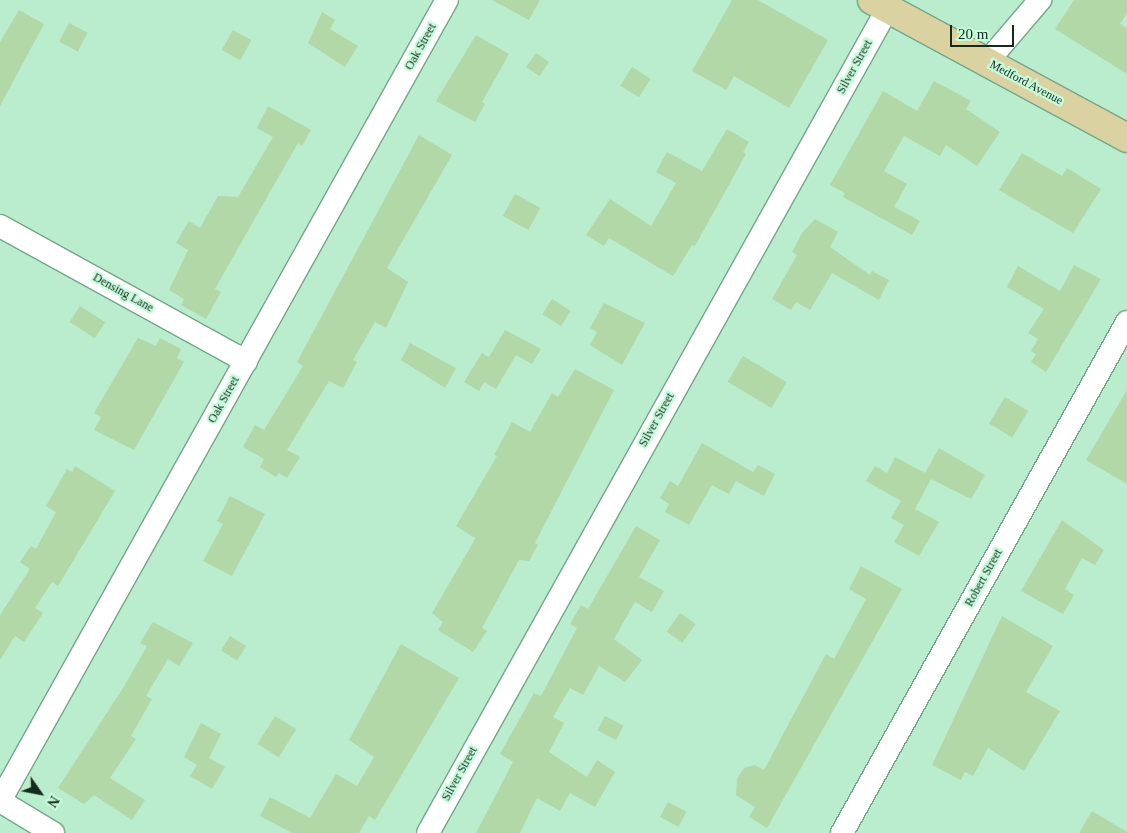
<!DOCTYPE html>
<style>
body{margin:0}
#map{position:relative;width:1127px;height:833px;overflow:hidden;background:#b9edce;font-family:Georgia,serif}
div>[style]{position:absolute}
.building>*{inset:0;background:#b1d8a6;transform-origin:0 0}
.roads{filter:drop-shadow(1px 0 #74a689) drop-shadow(-1px 0 #74a689) drop-shadow(0 1px #74a689) drop-shadow(0 -1px #74a689)}
.minor>*{height:22px;margin:-11px;padding:0 11px;transform-origin:11px;border-radius:11px;background:#fff}
.major>*{height:28px;margin:-14px;padding:0 14px;transform-origin:14px;border-radius:14px;background:#dbd2a1}
span{translate:-50% -50%;white-space:nowrap;text-align:center;line-height:1.15;-webkit-text-stroke:4.5px #c6fbdb;paint-order:stroke}
.street-label{font-size:12px;color:#152a1f}
.north{position:absolute;left:15px;top:768px;width:50px;height:50px;-webkit-text-stroke:4px #c6fbdb;paint-order:stroke;rotate:123deg;font-size:14px;font-weight:700;line-height:20px;text-align:center;color:#152a1f}
.north::after{content:'';display:block;margin:auto;width:18px;height:22px;background:#152a1f;clip-path:polygon(50% 0,100% 100%,50% 72%,0 100%)}
.scale{position:absolute;left:950px;top:25px;width:64px;height:22px;box-sizing:border-box;border:2px solid #152a1f;border-top:0;padding-left:6px;font-size:15px;line-height:18px;white-space:nowrap;color:#152a1f;-webkit-text-stroke:4px #c6fbdb;paint-order:stroke}
</style>
<div id="map">
<div class="building">
<i style="clip-path:polygon(492px 0,540px 0,529px 20px)"></i>
<i style="clip-path:polygon(732px 0,758px 0,828px 40px,789px 108px,734px 76px,726px 90px,692px 71px)"></i>
<i style="clip-path:polygon(1074px 0,1127px 0,1127px 13px,1120px 24px,1127px 28px,1127px 74px,1055px 29px)"></i>
<i style="clip-path:polygon(19px 10px,44px 24px,0 106px,0 42px)"></i>
<i style="clip-path:polygon(322px 12px,335px 20px,330px 29px,358px 46px,345px 67px,308px 43px)"></i>
<i style="left:69px;top:23px;width:21px;height:21px;rotate:28deg"></i>
<i style="left:233px;top:30px;width:21px;height:23px;rotate:29deg"></i>
<i style="clip-path:polygon(476px 35px,509px 54px,482px 102px,485px 104px,475px 122px,436px 101px)"></i>
<i style="left:536px;top:53px;width:16px;height:17px;rotate:35deg"></i>
<i style="left:632px;top:67px;width:22px;height:22px;rotate:32deg"></i>
<i style="clip-path:polygon(934px 81px,971px 101px,966px 109px,1000px 132px,977px 166px,946px 145px,940px 156px,904px 136px,884px 171px,907px 184px,894px 207px,920px 221px,912px 235px,843px 197px,845px 193px,830px 185px,883px 91px,917px 111px)"></i>
<i style="clip-path:polygon(268px 106px,311px 130px,302px 146px,298px 143px,258px 213px,215px 289px,221px 292px,206px 319px,181px 305px,184px 299px,169px 290px,188px 250px,176px 243px,189px 221px,200px 228px,218px 196px,238px 197px,273px 137px,257px 128px)"></i>
<i style="clip-path:polygon(727px 129px,749px 142px,743px 152px,746px 154px,695px 246px,692px 245px,673px 276px,609px 238px,604px 246px,586px 235px,610px 199px,651px 226px,676px 183px,656px 172px,667px 152px,702px 171px)"></i>
<i style="clip-path:polygon(419px 135px,452px 155px,387px 268px,408px 282px,386px 328px,375px 322px,353px 360px,357px 362px,343px 388px,329px 381px,287px 450px,300px 457px,287px 478px,279px 473px,276px 477px,260px 467px,264px 459px,243px 447px,255px 425px,264px 430px,303px 366px,297px 362px)"></i>
<i style="clip-path:polygon(1022px 153px,1062px 176px,1067px 168px,1101px 189px,1073px 233px,999px 190px)"></i>
<i style="left:515px;top:194px;width:29px;height:25px;rotate:29deg"></i>
<i style="clip-path:polygon(815px 219px,838px 232px,830px 247px,870px 275px,872px 271px,889px 280px,879px 300px,832px 273px,810px 310px,796px 302px,791px 310px,772px 299px,797px 255px,792px 252px,802px 233px)"></i>
<i style="clip-path:polygon(1074px 265px,1101px 279px,1046px 372px,1031px 362px,1036px 354px,1031px 351px,1038px 339px,1028px 333px,1044px 309px,1007px 287px,1018px 266px,1060px 291px)"></i>
<i style="left:552px;top:299px;width:22px;height:18px;rotate:32deg"></i>
<i style="clip-path:polygon(604px 303px,645px 323px,622px 365px,590px 345px,597px 332px,590px 328px)"></i>
<i style="left:80px;top:306px;width:30px;height:19px;rotate:33deg"></i>
<i style="clip-path:polygon(505px 330px,541px 349px,532px 364px,516px 355px,496px 389px,484px 382px,479px 391px,464px 382px,482px 353px,489px 357px)"></i>
<i style="clip-path:polygon(138px 338px,156px 346px,160px 338px,181px 349px,177px 358px,184px 362px,134px 450px,94px 430px,101px 417px,94px 413px)"></i>
<i style="clip-path:polygon(410px 343px,456px 368px,445px 388px,401px 360px)"></i>
<i style="left:743px;top:356px;width:51px;height:30px;rotate:31deg"></i>
<i style="clip-path:polygon(575px 369px,614px 390px,535px 543px,538px 545px,529px 561px,519px 560px,482px 628px,487px 631px,473px 652px,438px 630px,443px 622px,432px 613px,474px 541px,475px 538px,456px 526px,497px 456px,494px 455px,512px 422px,530px 432px,552px 393px,558px 397px)"></i>
<i style="clip-path:polygon(1127px 390px,1127px 484px,1086px 460px)"></i>
<i style="left:1005px;top:397px;width:27px;height:31px;rotate:31deg"></i>
<i style="clip-path:polygon(702px 443px,753px 472px,758px 465px,775px 474px,764px 496px,736px 481px,729px 494px,712px 485px,689px 525px,665px 512px,669px 504px,660px 498px,670px 481px,678px 486px)"></i>
<i style="clip-path:polygon(939px 448px,985px 475px,971px 499px,931px 479px,915px 509px,939px 522px,919px 556px,894px 542px,904px 525px,891px 518px,901px 501px,866px 481px,875px 466px,887px 473px,895px 457px,925px 473px)"></i>
<i style="clip-path:polygon(75px 466px,115px 491px,58px 586px,52px 582px,35px 608px,43px 613px,24px 642px,15px 636px,0 660px,0 615px,30px 569px,20px 562px,31px 546px,36px 549px,56px 512px,46px 506px,67px 469px,72px 472px)"></i>
<i style="clip-path:polygon(230px 496px,265px 514px,232px 576px,203px 561px,223px 524px,217px 521px)"></i>
<i style="clip-path:polygon(1062px 520px,1104px 550px,1095px 565px,1082px 558px,1065px 589px,1074px 595px,1063px 614px,1021px 591px)"></i>
<i style="clip-path:polygon(636px 526px,660px 540px,639px 577px,664px 591px,652px 612px,635px 602px,614px 639px,642px 660px,625px 682px,599px 666px,583px 695px,570px 688px,553px 717px,564px 723px,549px 752px,587px 777px,597px 760px,615px 772px,595px 807px,570px 793px,560px 811px,537px 798px,520px 833px,476px 833px,513px 762px,500px 754px,534px 693px,541px 696px,577px 628px,570px 624px,581px 605px,588px 609px)"></i>
<i style="clip-path:polygon(861px 566px,902px 589px,767px 828px,749px 817px,755px 807px,736px 795px,737px 779px,744px 768px,755px 765px,764px 770px,826px 654px,834px 659px,866px 599px,849px 589px)"></i>
<i style="left:680px;top:613px;width:19px;height:23px;rotate:35deg"></i>
<i style="clip-path:polygon(1002px 616px,1053px 646px,1026px 692px,1060px 711px,1024px 771px,988px 748px,973px 776px,965px 772px,961px 780px,932px 765px)"></i>
<i style="clip-path:polygon(153px 622px,193px 643px,179px 666px,168px 659px,146px 696px,152px 699px,131px 736px,136px 739px,110px 778px,145px 800px,132px 820px,94px 795px,84px 804px,58px 788px,125px 685px,147px 646px,140px 643px)"></i>
<i style="left:230px;top:636px;width:19px;height:17px;rotate:32deg"></i>
<i style="clip-path:polygon(401px 644px,459px 678px,375px 820px,369px 816px,359px 833px,292px 833px,260px 816px,270px 797px,310px 818px,336px 774px,357px 786px,374px 757px,349px 740px)"></i>
<i style="left:275px;top:716px;width:25px;height:33px;rotate:32deg"></i>
<i style="left:605px;top:716px;width:21px;height:16px;rotate:28deg"></i>
<i style="clip-path:polygon(201px 723px,221px 734px,209px 758px,225px 767px,212px 789px,190px 776px,197px 765px,184px 757px)"></i>
<i style="left:668px;top:802px;width:21px;height:17px;rotate:28deg"></i>
<i style="clip-path:polygon(1092px 811px,1127px 832px,1127px 833px,1079px 833px)"></i>
</div>
<div class="roads">
<div class="minor">
<i style="left:987px;top:62px;width:82px;rotate:-49.5deg"></i>
<i style="left:0;top:226px;width:281px;rotate:28.8deg"></i>
<i style="left:0;top:801px;width:917px;rotate:-60.84deg"></i>
<i style="left:0;top:801px;width:62px;rotate:31.1deg"></i>
<i style="left:428px;top:833px;width:945px;rotate:-60.86deg"></i>
<i style="left:842px;top:833px;width:585px;rotate:-60.85deg"></i>
</div>
<div class="major">
<i style="left:872px;top:0;width:290px;rotate:28.4deg"></i>
</div>
</div>
<div class="street-label">
<span style="left:421px;top:47px;rotate:-61deg">Oak Street</span>
<span style="left:855px;top:67px;rotate:-61deg">Silver Street</span>
<span style="left:1026px;top:83px;rotate:28deg">Medford Avenue</span>
<span style="left:123px;top:293px;rotate:29deg">Densing Lane</span>
<span style="left:224px;top:400px;rotate:-61deg">Oak Street</span>
<span style="left:657px;top:420px;rotate:-61deg">Silver Street</span>
<span style="left:984px;top:578px;rotate:-61deg">Robert Street</span>
<span style="left:460px;top:774px;rotate:-61deg">Silver Street</span>
</div>
<div class="north">N</div>
<div class="scale">20 m</div>
</div>
